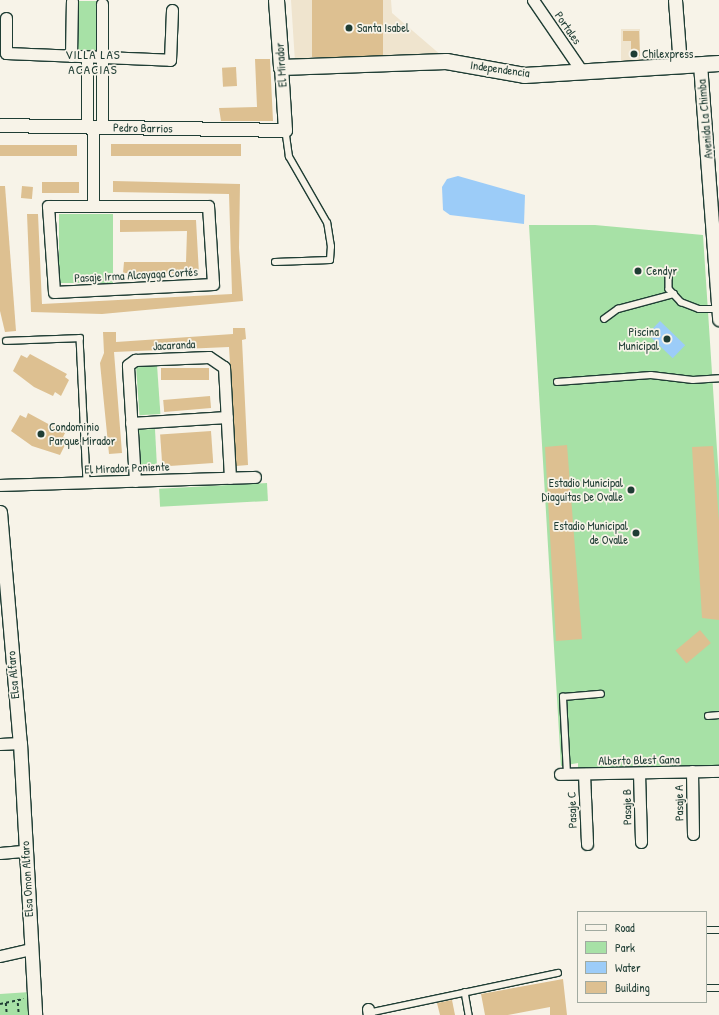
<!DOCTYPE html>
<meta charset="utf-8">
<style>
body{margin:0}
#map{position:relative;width:719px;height:1015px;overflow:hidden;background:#f7f3e8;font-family:"Patrick Hand",sans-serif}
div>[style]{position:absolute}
.built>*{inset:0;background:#efe4ce;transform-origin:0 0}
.green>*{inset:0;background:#a7e1a6;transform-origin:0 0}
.water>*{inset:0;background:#9cccf8;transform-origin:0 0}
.building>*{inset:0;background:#ddc091;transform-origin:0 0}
.path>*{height:1.5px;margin-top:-0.75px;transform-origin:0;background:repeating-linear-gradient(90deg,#1f3d34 0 3px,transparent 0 6px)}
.roads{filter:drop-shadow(1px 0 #1f3d34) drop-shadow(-1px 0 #1f3d34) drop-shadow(0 1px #1f3d34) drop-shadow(0 -1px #1f3d34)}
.service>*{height:5.5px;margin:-2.75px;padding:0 2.75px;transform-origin:2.75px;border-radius:2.75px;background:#f7f3e8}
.minor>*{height:11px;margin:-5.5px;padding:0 5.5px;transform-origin:5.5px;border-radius:5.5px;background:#f7f3e8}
.tertiary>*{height:13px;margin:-6.5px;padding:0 6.5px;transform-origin:6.5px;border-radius:6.5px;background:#f7f3e8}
.secondary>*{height:15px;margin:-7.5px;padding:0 7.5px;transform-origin:7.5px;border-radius:7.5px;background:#f7f3e8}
.dots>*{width:11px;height:11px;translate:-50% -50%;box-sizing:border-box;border:2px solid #f7f3e8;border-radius:50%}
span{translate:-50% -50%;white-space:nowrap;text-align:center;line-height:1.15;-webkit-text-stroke:3.5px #f7f3e8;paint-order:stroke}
.poi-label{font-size:12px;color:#1f3d34}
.left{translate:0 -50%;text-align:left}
.right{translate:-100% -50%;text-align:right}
.street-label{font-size:12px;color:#1f3d34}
.neighbourhood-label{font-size:13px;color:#1f3d34;letter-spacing:1px}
.legend{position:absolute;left:577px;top:911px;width:130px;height:92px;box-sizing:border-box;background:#f7f3e8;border:1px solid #a1aaa0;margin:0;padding:5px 7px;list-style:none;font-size:12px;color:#1f3d34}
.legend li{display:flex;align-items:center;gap:8px;height:20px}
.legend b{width:20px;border:1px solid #a1aaa0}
</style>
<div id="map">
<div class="built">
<i style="clip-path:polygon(291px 0,391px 0,392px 13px,442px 56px,295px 62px)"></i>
<i style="left:621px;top:29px;width:19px;height:37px"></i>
</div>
<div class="green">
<i style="left:75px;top:1px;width:23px;height:50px"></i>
<i style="left:59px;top:214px;width:54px;height:69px"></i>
<i style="clip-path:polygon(529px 225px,595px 225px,703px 235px,719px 480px,719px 767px,578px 770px,578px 763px,561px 766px)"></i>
<i style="left:157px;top:365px;width:49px;height:21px;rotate:86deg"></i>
<i style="left:155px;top:429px;width:42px;height:16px;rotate:87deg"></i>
<i style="left:267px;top:483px;width:18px;height:108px;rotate:87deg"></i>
<i style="clip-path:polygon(30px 992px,32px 1015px,0 1015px,0 994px)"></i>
</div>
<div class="water">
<i style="clip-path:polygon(458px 176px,525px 195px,524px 224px,450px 215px,443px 210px,442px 187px,447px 179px)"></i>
<i style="left:660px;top:321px;width:35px;height:18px;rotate:44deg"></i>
</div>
<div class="building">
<i style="left:312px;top:0;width:71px;height:57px"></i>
<i style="clip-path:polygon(623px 31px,639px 31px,640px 56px,631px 56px,631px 41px,623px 41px)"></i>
<i style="clip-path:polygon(255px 59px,270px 59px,273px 121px,221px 121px,219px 108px,257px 107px)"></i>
<i style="left:236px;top:67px;width:19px;height:14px;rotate:87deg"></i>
<i style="left:241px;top:144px;width:12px;height:130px;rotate:90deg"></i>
<i style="left:0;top:145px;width:77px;height:11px"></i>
<i style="clip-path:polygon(113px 181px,240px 184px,239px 248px,243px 301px,102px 314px,31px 312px,27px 214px,38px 214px,42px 304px,232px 294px,229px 194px,113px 192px)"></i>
<i style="left:42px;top:182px;width:37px;height:11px"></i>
<i style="clip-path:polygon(0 186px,5px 186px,16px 331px,5px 332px,0 311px)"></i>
<i style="left:22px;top:186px;width:11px;height:12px;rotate:5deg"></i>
<i style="clip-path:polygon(120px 220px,196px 220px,199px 274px,123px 273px,124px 262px,186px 262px,187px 231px,120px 232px)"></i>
<i style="clip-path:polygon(233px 328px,245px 328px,246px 339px,242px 340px,248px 465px,236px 466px,229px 347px,114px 352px,122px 453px,109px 454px,100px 363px,104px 353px,103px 332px,116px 332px,116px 342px,233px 334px)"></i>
<i style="clip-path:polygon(30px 354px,67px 374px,65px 377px,69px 380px,61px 396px,55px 392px,53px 396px,34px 387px,13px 371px,21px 355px,27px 358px)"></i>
<i style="left:209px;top:368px;width:12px;height:48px;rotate:90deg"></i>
<i style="left:210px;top:396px;width:12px;height:47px;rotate:85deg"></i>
<i style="clip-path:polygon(28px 413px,65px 433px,63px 437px,68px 439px,60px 455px,32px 446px,11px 431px,20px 415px,26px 418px)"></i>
<i style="left:211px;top:431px;width:32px;height:51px;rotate:86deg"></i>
<i style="clip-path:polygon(567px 445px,582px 639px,556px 641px,545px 447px)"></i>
<i style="clip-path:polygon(713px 446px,719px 521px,719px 620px,702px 618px,692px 447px)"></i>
<i style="left:700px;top:630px;width:17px;height:32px;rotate:50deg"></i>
<i style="clip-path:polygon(563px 979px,567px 1015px,550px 1015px,550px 1007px,508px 1015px,485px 1015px,481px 994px)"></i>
<i style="clip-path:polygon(452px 1000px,455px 1015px,440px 1015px,437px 1003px)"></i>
</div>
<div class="path">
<i style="left:6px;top:1003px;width:12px;rotate:85deg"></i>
<i style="left:18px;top:1003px;width:12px;rotate:85deg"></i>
<i style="left:0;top:1004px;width:24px;rotate:-12deg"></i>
</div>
<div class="roads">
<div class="service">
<i style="left:275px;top:262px;width:55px;rotate:-2.1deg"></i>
<i style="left:330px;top:260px;width:13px;rotate:-86deg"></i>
<i style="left:331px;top:247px;width:24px;rotate:-99deg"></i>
<i style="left:327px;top:223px;width:76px;rotate:-119.9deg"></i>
<i style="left:289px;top:157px;width:27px;rotate:-98deg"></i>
<i style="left:669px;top:275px;width:14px;rotate:90deg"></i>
<i style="left:669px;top:289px;width:18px;rotate:47deg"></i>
<i style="left:681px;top:302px;width:19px;rotate:21deg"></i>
<i style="left:699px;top:309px;width:19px"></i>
<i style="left:604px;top:319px;width:17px;rotate:-36deg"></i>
<i style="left:618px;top:309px;width:58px;rotate:-15deg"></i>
<i style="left:6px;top:341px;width:74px;rotate:-2.3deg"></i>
<i style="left:80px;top:338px;width:144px;rotate:87.2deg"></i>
<i style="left:557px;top:382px;width:94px;rotate:-4.3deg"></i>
<i style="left:651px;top:375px;width:42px;rotate:6.8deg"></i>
<i style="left:693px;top:380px;width:26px;rotate:-4deg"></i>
<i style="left:708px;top:716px;width:11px;rotate:-5deg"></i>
<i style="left:567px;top:774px;width:77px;rotate:-93deg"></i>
<i style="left:563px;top:697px;width:38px;rotate:-5deg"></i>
<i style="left:706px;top:930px;width:13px"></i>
<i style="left:706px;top:988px;width:13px"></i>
<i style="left:465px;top:992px;width:23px;rotate:80deg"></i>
<i style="left:368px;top:1013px;width:194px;rotate:-11.9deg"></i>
</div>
<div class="minor">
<i style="left:533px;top:0;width:85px;rotate:55.6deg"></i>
<i style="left:6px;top:18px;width:35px;rotate:90deg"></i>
<i style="left:6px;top:53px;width:164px;rotate:2.4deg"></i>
<i style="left:170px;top:60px;width:50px;rotate:-87.7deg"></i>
<i style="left:71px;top:56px;width:55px;rotate:-89deg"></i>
<i style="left:87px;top:57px;width:70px;rotate:90deg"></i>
<i style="left:93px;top:128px;width:78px;rotate:90deg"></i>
<i style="left:102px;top:128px;width:124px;rotate:-90deg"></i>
<i style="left:48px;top:206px;width:160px"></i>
<i style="left:208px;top:206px;width:78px;rotate:86.3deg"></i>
<i style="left:213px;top:284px;width:159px;rotate:177.1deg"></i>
<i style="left:54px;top:292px;width:86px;rotate:-94deg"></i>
<i style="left:131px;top:423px;width:96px;rotate:-3.6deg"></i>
<i style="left:135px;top:481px;width:116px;rotate:-93.5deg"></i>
<i style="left:128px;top:365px;width:9px;rotate:-36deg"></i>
<i style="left:135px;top:360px;width:74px;rotate:-2.3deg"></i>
<i style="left:209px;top:357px;width:18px;rotate:34deg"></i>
<i style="left:224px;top:367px;width:111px;rotate:86.9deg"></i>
<i style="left:0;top:485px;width:255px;rotate:-1.8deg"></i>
<i style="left:0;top:744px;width:20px;rotate:-3deg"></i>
<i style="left:692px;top:771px;width:63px;rotate:89.1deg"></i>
<i style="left:639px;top:773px;width:69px;rotate:88.3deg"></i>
<i style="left:560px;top:774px;width:159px;rotate:-1.1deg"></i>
<i style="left:584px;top:774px;width:70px;rotate:87.5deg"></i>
<i style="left:0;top:853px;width:25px;rotate:-5deg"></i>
<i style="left:0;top:956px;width:31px;rotate:-13deg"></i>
<i style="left:368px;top:1009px;width:6px;rotate:81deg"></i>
</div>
<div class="tertiary">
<i style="left:675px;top:0;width:65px;rotate:85.6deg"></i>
<i style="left:700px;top:64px;width:256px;rotate:85.7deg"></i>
<i style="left:0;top:125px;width:285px;rotate:1deg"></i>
<i style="left:285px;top:130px;width:63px;rotate:-93.6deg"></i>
<i style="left:0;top:512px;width:232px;rotate:85.1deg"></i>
<i style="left:20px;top:743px;width:272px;rotate:86.8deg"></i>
</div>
<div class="secondary">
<i style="left:276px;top:0;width:67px;rotate:85.7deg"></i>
<i style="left:281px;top:67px;width:165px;rotate:-2.1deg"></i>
<i style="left:446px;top:61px;width:79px;rotate:10.2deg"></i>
<i style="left:524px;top:75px;width:195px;rotate:-3.5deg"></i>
</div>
</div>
<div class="dots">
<i style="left:349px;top:28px;background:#1f3d34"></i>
<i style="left:634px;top:54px;background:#1f3d34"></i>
<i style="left:638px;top:271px;background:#1f3d34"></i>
<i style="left:667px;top:339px;background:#1f3d34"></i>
<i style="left:41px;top:434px;background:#1f3d34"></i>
<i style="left:631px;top:490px;background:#1f3d34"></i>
<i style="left:636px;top:533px;background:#1f3d34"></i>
</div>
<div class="poi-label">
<span class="left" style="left:357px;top:28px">Santa Isabel</span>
<span class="left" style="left:642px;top:54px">Chilexpress</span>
<span class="left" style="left:646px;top:271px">Cendyr</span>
<span class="right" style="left:659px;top:339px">Piscina<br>Municipal</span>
<span class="left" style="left:49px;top:434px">Condominio<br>Parque Mirador</span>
<span class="right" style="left:623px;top:490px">Estadio Municipal<br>Diaguitas De Ovalle</span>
<span class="right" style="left:628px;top:533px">Estadio Municipal<br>de Ovalle</span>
</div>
<div class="street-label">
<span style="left:568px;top:28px;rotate:55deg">Portales</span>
<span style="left:281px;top:65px;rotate:-94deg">El Mirador</span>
<span style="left:500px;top:69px;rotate:8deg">Independencia</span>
<span style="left:705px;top:119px;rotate:-95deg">Avenida La Chimba</span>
<span style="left:143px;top:128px;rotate:1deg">Pedro Barrios</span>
<span style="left:136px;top:275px;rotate:-3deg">Pasaje Irma Alcayaga Cortés</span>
<span style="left:174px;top:345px;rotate:-3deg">Jacaranda</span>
<span style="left:127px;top:468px;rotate:-2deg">El Mirador Poniente</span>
<span style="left:13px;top:675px;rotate:-95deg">Elsa Alfaro</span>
<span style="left:639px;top:760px;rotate:-1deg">Alberto Blest Gana</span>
<span style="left:679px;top:803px;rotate:-91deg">Pasaje A</span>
<span style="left:627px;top:807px;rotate:-91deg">Pasaje B</span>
<span style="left:572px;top:810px;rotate:-92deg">Pasaje C</span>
<span style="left:27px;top:879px;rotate:-93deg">Elsa Omon Alfaro</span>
</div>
<div class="neighbourhood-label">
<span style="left:93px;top:62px">VILLA LAS<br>ACACIAS</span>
</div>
<ul class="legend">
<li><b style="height:5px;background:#f7f3e8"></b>Road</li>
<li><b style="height:11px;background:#a7e1a6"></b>Park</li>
<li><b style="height:11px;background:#9cccf8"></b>Water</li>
<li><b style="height:11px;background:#ddc091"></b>Building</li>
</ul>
</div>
